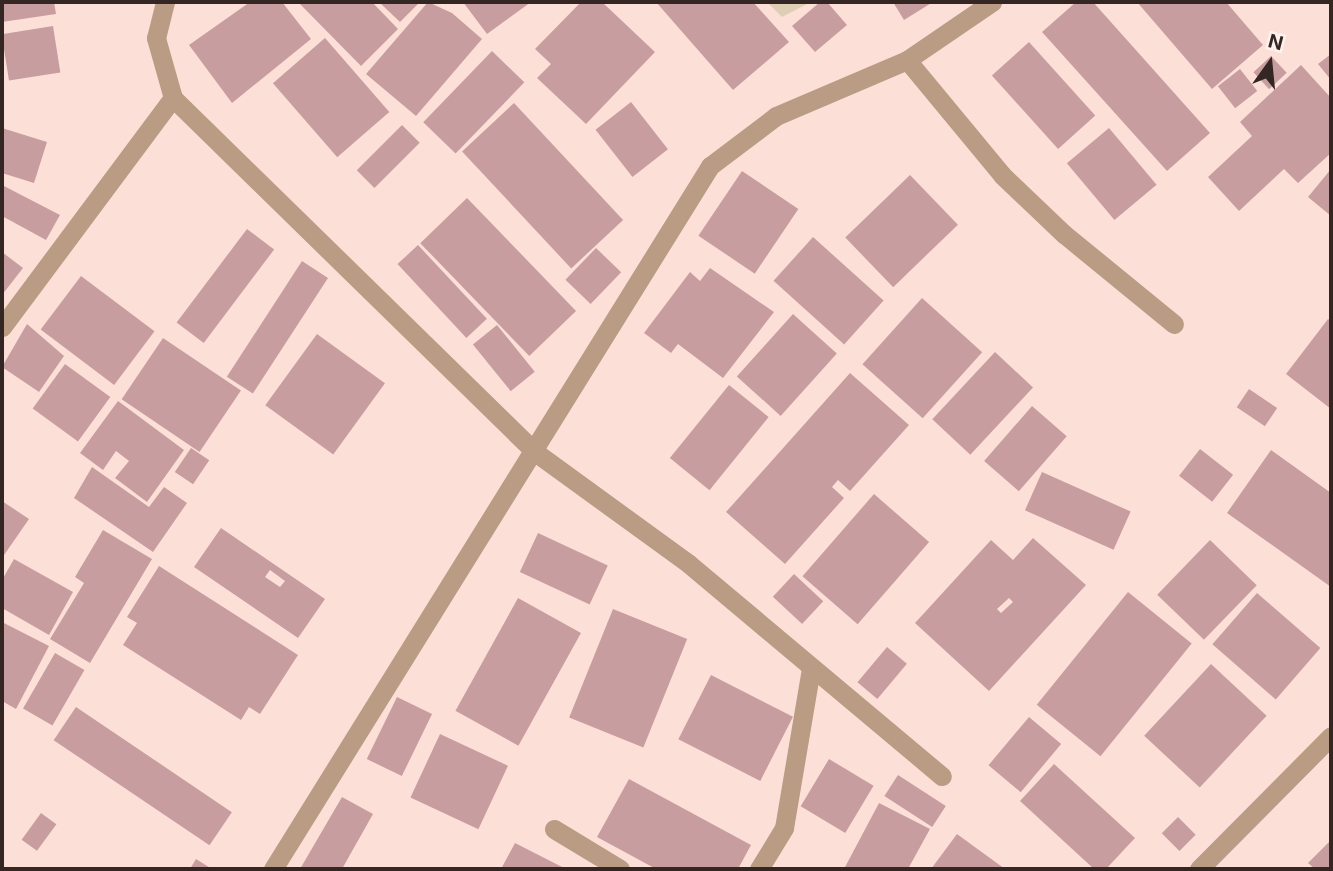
<!DOCTYPE html>
<style>
body{margin:0}
#map{position:relative;width:1333px;height:871px;overflow:hidden;background:#fce0d8;font-family:Inter,sans-serif}
div>[style]{position:absolute}
.green>*{inset:0;background:#ddceb4}
.building>*{inset:0;background:#c89da0;transform-origin:0 0}
.minor>*{height:19px;margin:-9.5px;padding:0 9.5px;transform-origin:9.5px;border-radius:9.5px;background:#ba9b83}
span{translate:-50% -50%;white-space:nowrap;text-align:center;line-height:1.15;-webkit-text-stroke:5px #fff1ed;paint-order:stroke}
.frame{position:absolute;inset:0;border:4px solid #342723;pointer-events:none}
.north{position:absolute;left:1235px;top:28px;width:70px;height:70px;-webkit-text-stroke:5px #fff1ed;paint-order:stroke;rotate:15deg;font-size:19px;font-weight:700;line-height:28px;text-align:center;color:#342723}
.north::after{content:'';display:block;margin:auto;width:24px;height:32px;background:#342723;clip-path:polygon(50% 0,100% 100%,50% 72%,0 100%)}
</style>
<div id="map">
<div class="green">
<i style="clip-path:polygon(767px 2px,811px 2px,782px 17px)"></i>
</div>
<div class="building">
<i style="clip-path:polygon(2px 2px,54px 2px,56px 14px,2px 22px)"></i>
<i style="clip-path:polygon(250px 2px,282px 2px,311px 39px,232px 103px,189px 45px)"></i>
<i style="clip-path:polygon(298px 2px,372px 2px,398px 29px,361px 66px)"></i>
<i style="clip-path:polygon(379px 2px,420px 2px,400px 22px)"></i>
<i style="clip-path:polygon(428px 2px,452px 13px,482px 39px,416px 116px,366px 74px)"></i>
<i style="clip-path:polygon(463px 2px,531px 2px,487px 34px)"></i>
<i style="clip-path:polygon(581px 2px,602px 2px,655px 52px,586px 124px,537px 78px,551px 64px,535px 49px)"></i>
<i style="clip-path:polygon(656px 2px,753px 2px,789px 42px,733px 90px)"></i>
<i style="clip-path:polygon(820px 2px,827px 2px,847px 25px,815px 52px,792px 26px)"></i>
<i style="clip-path:polygon(893px 2px,933px 2px,904px 20px)"></i>
<i style="clip-path:polygon(1076px 2px,1093px 2px,1210px 133px,1167px 171px,1042px 32px)"></i>
<i style="clip-path:polygon(1137px 2px,1226px 2px,1263px 45px,1212px 89px)"></i>
<i style="left:53px;top:26px;width:47px;height:52px;rotate:81deg"></i>
<i style="left:325px;top:38px;width:98px;height:69px;rotate:49deg"></i>
<i style="left:1029px;top:42px;width:99px;height:50px;rotate:48deg"></i>
<i style="left:492px;top:51px;width:45px;height:99px;rotate:44deg"></i>
<i style="clip-path:polygon(1331px 54px,1331px 80px,1318px 64px)"></i>
<i style="left:1271px;top:56px;width:23px;height:24px;rotate:47deg"></i>
<i style="clip-path:polygon(1301px 65px,1331px 98px,1331px 153px,1298px 183px,1284px 169px,1239px 211px,1208px 177px,1252px 136px,1240px 122px)"></i>
<i style="left:1240px;top:69px;width:28px;height:28px;rotate:52deg"></i>
<i style="left:631px;top:102px;width:60px;height:45px;rotate:52deg"></i>
<i style="left:514px;top:103px;width:160px;height:71px;rotate:47deg"></i>
<i style="left:402px;top:125px;width:25px;height:64px;rotate:45deg"></i>
<i style="clip-path:polygon(2px 128px,47px 142px,34px 183px,2px 173px)"></i>
<i style="left:1109px;top:128px;width:74px;height:55px;rotate:50deg"></i>
<i style="clip-path:polygon(1331px 169px,1331px 216px,1308px 197px)"></i>
<i style="left:742px;top:171px;width:68px;height:78px;rotate:34deg"></i>
<i style="left:910px;top:175px;width:69px;height:90px;rotate:46deg"></i>
<i style="clip-path:polygon(2px 185px,60px 215px,46px 240px,2px 216px)"></i>
<i style="left:467px;top:198px;width:157px;height:65px;rotate:46deg"></i>
<i style="left:247px;top:229px;width:34px;height:117px;rotate:37deg"></i>
<i style="left:813px;top:237px;width:95px;height:59px;rotate:42deg"></i>
<i style="left:418px;top:245px;width:101px;height:28px;rotate:47deg"></i>
<i style="left:596px;top:248px;width:35px;height:44px;rotate:44deg"></i>
<i style="clip-path:polygon(2px 252px,23px 268px,2px 295px)"></i>
<i style="left:302px;top:261px;width:31px;height:138px;rotate:33deg"></i>
<i style="clip-path:polygon(710px 268px,774px 312px,723px 378px,678px 344px,671px 353px,644px 333px,690px 272px,700px 281px)"></i>
<i style="left:81px;top:276px;width:92px;height:67px;rotate:37deg"></i>
<i style="left:922px;top:298px;width:81px;height:89px;rotate:42deg"></i>
<i style="left:793px;top:314px;width:59px;height:84px;rotate:42deg"></i>
<i style="clip-path:polygon(1328px 319px,1331px 321px,1331px 409px,1286px 374px)"></i>
<i style="clip-path:polygon(27px 324px,64px 356px,39px 392px,2px 367px)"></i>
<i style="left:497px;top:325px;width:60px;height:31px;rotate:51deg"></i>
<i style="left:317px;top:334px;width:84px;height:88px;rotate:36deg"></i>
<i style="left:163px;top:338px;width:94px;height:74px;rotate:34deg"></i>
<i style="left:995px;top:352px;width:52px;height:92px;rotate:43deg"></i>
<i style="left:65px;top:364px;width:56px;height:55px;rotate:36deg"></i>
<i style="clip-path:polygon(850px 373px,909px 425px,850px 491px,838px 480px,832px 487px,844px 498px,785px 564px,726px 512px)"></i>
<i style="left:729px;top:385px;width:51px;height:94px;rotate:39deg"></i>
<i style="left:1249px;top:389px;width:34px;height:22px;rotate:34deg"></i>
<i style="clip-path:polygon(118px 401px,184px 450px,147px 502px,115px 478px,129px 461px,116px 451px,103px 470px,80px 453px)"></i>
<i style="left:1032px;top:406px;width:46px;height:73px;rotate:41deg"></i>
<i style="left:191px;top:448px;width:22px;height:29px;rotate:34deg"></i>
<i style="left:1200px;top:449px;width:42px;height:34px;rotate:38deg"></i>
<i style="clip-path:polygon(1271px 450px,1331px 493px,1331px 587px,1227px 513px)"></i>
<i style="clip-path:polygon(92px 467px,149px 507px,164px 487px,187px 503px,153px 552px,74px 498px)"></i>
<i style="left:1042px;top:472px;width:97px;height:42px;rotate:24deg"></i>
<i style="left:874px;top:494px;width:73px;height:109px;rotate:41deg"></i>
<i style="clip-path:polygon(2px 501px,29px 519px,2px 558px)"></i>
<i style="clip-path:polygon(evenodd,221px 528px,325px 599px,298px 638px,194px 567px,221px 528px,270px 570px,285px 581px,280px 587px,265px 577px,270px 570px)"></i>
<i style="clip-path:polygon(103px 530px,152px 559px,90px 663px,50px 639px,84px 583px,75px 577px)"></i>
<i style="left:538px;top:533px;width:77px;height:43px;rotate:25deg"></i>
<i style="clip-path:polygon(evenodd,1033px 538px,1086px 585px,989px 691px,915px 623px,991px 540px,1013px 560px,1033px 538px,1009px 598px,1013px 602px,1001px 613px,997px 609px,1009px 598px)"></i>
<i style="left:1210px;top:540px;width:65px;height:76px;rotate:44deg"></i>
<i style="clip-path:polygon(14px 559px,73px 592px,49px 635px,2px 608px,2px 580px)"></i>
<i style="clip-path:polygon(159px 566px,298px 655px,260px 714px,249px 707px,241px 720px,123px 645px,137px 623px,127px 617px)"></i>
<i style="left:794px;top:574px;width:40px;height:31px;rotate:43deg"></i>
<i style="left:1128px;top:592px;width:82px;height:145px;rotate:39deg"></i>
<i style="left:1257px;top:593px;width:84px;height:68px;rotate:41deg"></i>
<i style="left:518px;top:598px;width:72px;height:129px;rotate:29deg"></i>
<i style="left:613px;top:609px;width:80px;height:117px;rotate:22deg"></i>
<i style="clip-path:polygon(2px 622px,49px 646px,16px 709px,2px 701px)"></i>
<i style="left:887px;top:647px;width:26px;height:46px;rotate:40deg"></i>
<i style="left:55px;top:653px;width:34px;height:64px;rotate:30deg"></i>
<i style="left:1211px;top:664px;width:76px;height:98px;rotate:43deg"></i>
<i style="left:711px;top:675px;width:92px;height:72px;rotate:27deg"></i>
<i style="left:397px;top:697px;width:39px;height:69px;rotate:26deg"></i>
<i style="left:76px;top:707px;width:188px;height:40px;rotate:34deg"></i>
<i style="left:1029px;top:717px;width:42px;height:63px;rotate:40deg"></i>
<i style="left:440px;top:734px;width:75px;height:70px;rotate:25deg"></i>
<i style="left:829px;top:759px;width:52px;height:55px;rotate:31deg"></i>
<i style="clip-path:polygon(1054px 764px,1135px 838px,1106px 869px,1094px 869px,1020px 801px)"></i>
<i style="left:898px;top:775px;width:57px;height:25px;rotate:33deg"></i>
<i style="clip-path:polygon(629px 779px,751px 845px,738px 869px,656px 869px,597px 837px)"></i>
<i style="clip-path:polygon(342px 797px,373px 814px,342px 869px,300px 869px)"></i>
<i style="clip-path:polygon(879px 803px,930px 829px,908px 869px,844px 869px)"></i>
<i style="left:41px;top:813px;width:19px;height:33px;rotate:36deg"></i>
<i style="left:1178px;top:817px;width:25px;height:23px;rotate:45deg"></i>
<i style="clip-path:polygon(957px 834px,1005px 869px,931px 869px)"></i>
<i style="clip-path:polygon(1331px 840px,1331px 869px,1315px 869px,1308px 863px)"></i>
<i style="clip-path:polygon(515px 843px,566px 869px,501px 869px)"></i>
<i style="clip-path:polygon(196px 859px,212px 869px,190px 869px)"></i>
</div>
<div class="minor">
<i style="left:165px;top:2px;width:37px;rotate:104deg"></i>
<i style="left:156px;top:38px;width:62px;rotate:74.2deg"></i>
<i style="left:173px;top:98px;width:506px;rotate:44.36deg"></i>
<i style="left:535px;top:452px;width:190px;rotate:36deg"></i>
<i style="left:689px;top:564px;width:330px;rotate:40deg"></i>
<i style="left:907px;top:60px;width:149px;rotate:50.4deg"></i>
<i style="left:1002px;top:175px;width:86px;rotate:43.6deg"></i>
<i style="left:1064px;top:234px;width:142px;rotate:39.3deg"></i>
<i style="left:2px;top:327px;width:286px;rotate:-53.3deg"></i>
<i style="left:554px;top:829px;width:77px;rotate:31.2deg"></i>
<i style="left:273px;top:869px;width:828px;rotate:-58.13deg"></i>
<i style="left:710px;top:166px;width:83px;rotate:-37.1deg"></i>
<i style="left:776px;top:116px;width:142px;rotate:-23.1deg"></i>
<i style="left:907px;top:60px;width:103px;rotate:-34.3deg"></i>
<i style="left:759px;top:869px;width:48px;rotate:-58.6deg"></i>
<i style="left:784px;top:828px;width:162px;rotate:-80.4deg"></i>
<i style="left:1199px;top:869px;width:187px;rotate:-45.2deg"></i>
</div>
<div class="frame"></div>
<div class="north">N</div>
</div>
